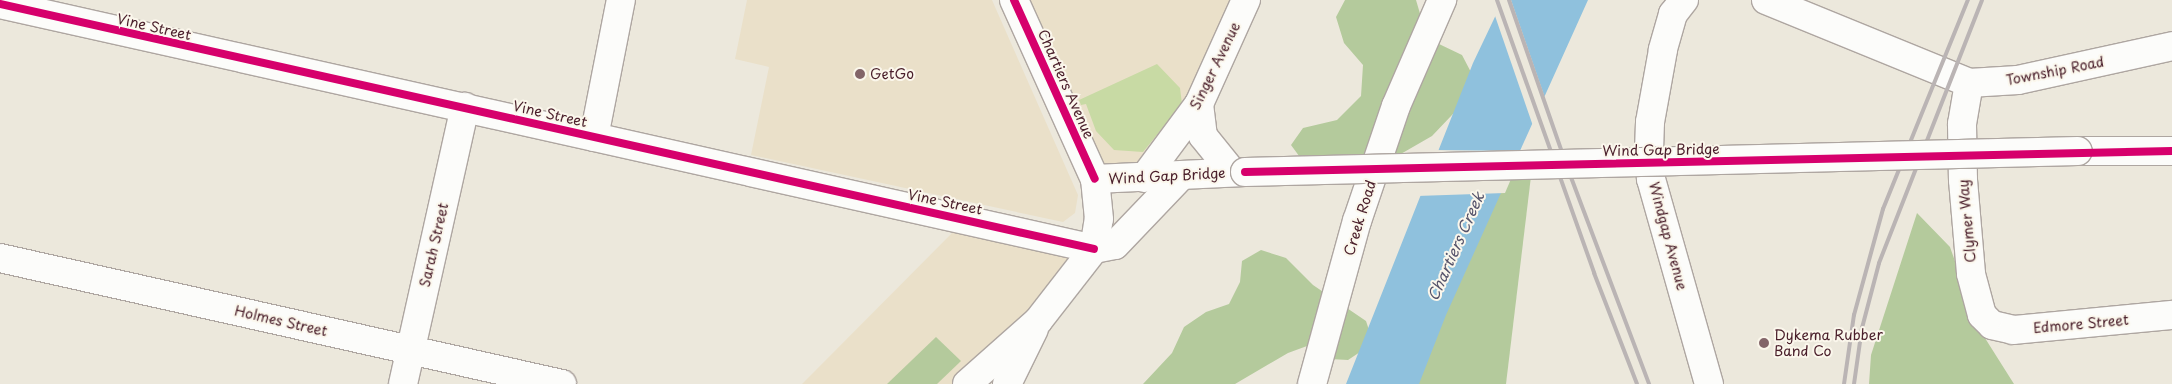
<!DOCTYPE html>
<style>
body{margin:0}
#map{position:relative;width:2172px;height:384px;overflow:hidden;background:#ece8dc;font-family:"Playpen Sans",sans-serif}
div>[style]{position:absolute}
.built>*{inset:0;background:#eae0c9}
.green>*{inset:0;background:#c8daa4}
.forest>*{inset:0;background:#b4ca9c}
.water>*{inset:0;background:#8fc1dd}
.pier>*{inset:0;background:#ece8dc}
.roads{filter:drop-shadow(1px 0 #aea6a1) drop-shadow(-1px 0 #aea6a1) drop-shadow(0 1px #aea6a1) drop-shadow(0 -1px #aea6a1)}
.minor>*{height:28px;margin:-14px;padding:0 14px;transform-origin:14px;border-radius:14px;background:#fcfcfa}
.major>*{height:28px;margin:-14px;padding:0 14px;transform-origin:14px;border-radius:14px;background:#fcfcfa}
.rail>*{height:4px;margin:-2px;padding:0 2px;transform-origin:2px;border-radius:2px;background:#bab4b4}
.bridges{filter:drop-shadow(1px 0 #aea6a1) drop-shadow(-1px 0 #aea6a1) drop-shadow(0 1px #aea6a1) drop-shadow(0 -1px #aea6a1)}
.major-bridge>*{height:28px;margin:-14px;padding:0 14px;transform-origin:14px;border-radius:14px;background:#fcfcfa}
.cycleway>*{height:8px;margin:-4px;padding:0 4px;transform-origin:4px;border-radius:4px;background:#d6006c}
.dots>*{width:14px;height:14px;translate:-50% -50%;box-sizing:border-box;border:2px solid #fbf7ec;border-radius:50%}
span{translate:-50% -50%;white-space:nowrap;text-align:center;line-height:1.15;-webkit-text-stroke:4px #fbf7ec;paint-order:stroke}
.street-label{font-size:14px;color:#4a1f2b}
.poi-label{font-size:14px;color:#4a1f2b}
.left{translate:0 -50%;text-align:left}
.water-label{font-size:15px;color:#54526a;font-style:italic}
</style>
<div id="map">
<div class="built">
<i style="clip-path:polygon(747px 0,992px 0,1078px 195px,1075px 213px,1063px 222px,751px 155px,769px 67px,735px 59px)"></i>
<i style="clip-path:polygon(1014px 0,1246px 0,1144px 178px,1095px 179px)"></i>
<i style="clip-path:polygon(966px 219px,1094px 249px,967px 384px,802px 384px)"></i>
</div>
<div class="green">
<i style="clip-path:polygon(1157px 64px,1180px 88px,1182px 104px,1143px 152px,1114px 150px,1096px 131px,1086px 104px,1081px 105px,1079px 100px)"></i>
</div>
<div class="forest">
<i style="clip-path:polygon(1345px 0,1416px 0,1421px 17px,1439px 44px,1462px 55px,1474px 78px,1471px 95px,1432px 136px,1399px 155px,1302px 160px,1291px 145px,1303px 128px,1337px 120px,1361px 96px,1363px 65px,1344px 43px,1336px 17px)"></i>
<i style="clip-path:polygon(1492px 162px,1532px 168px,1506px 384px,1390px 384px)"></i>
<i style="clip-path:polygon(1917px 213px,1950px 247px,1978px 327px,2014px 384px,1869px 384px,1871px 355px)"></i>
<i style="clip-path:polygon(1261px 250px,1286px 258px,1313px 285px,1366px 321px,1370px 333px,1366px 348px,1348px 360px,1330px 359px,1307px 346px,1288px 353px,1235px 384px,1143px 384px,1172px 353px,1184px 327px,1206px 312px,1229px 304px,1240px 282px,1242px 261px)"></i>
<i style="clip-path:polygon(936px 337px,961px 361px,937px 384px,887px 384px)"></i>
</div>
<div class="water">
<i style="clip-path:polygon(1503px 0,1588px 0,1446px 315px,1419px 384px,1346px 384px,1473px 63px)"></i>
</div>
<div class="pier">
<i style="clip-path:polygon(1500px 0,1511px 0,1545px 98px,1533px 126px,1494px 13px)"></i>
<i style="clip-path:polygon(1435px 150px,1523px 151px,1505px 193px,1417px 196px)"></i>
</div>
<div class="roads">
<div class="minor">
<i style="left:1684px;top:0;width:18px;rotate:128deg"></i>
<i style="left:1673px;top:14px;width:37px;rotate:106deg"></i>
<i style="left:1663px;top:50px;width:73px;rotate:100.2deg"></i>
<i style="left:1650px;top:122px;width:29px;rotate:92deg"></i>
<i style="left:1649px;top:151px;width:28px;rotate:86deg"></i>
<i style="left:1651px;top:179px;width:213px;rotate:74.2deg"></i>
<i style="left:1766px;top:0;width:219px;rotate:22.2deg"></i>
<i style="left:1969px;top:83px;width:49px;rotate:-3.5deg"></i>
<i style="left:2018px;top:80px;width:158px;rotate:-12.4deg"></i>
<i style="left:0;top:4px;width:1121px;rotate:12.62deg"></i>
<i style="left:1969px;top:83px;width:42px;rotate:99.7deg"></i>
<i style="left:1962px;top:124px;width:56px;rotate:89deg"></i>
<i style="left:1963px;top:180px;width:94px;rotate:85.1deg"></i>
<i style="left:1971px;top:274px;width:42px;rotate:75deg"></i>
<i style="left:1982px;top:315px;width:14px;rotate:45deg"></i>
<i style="left:1992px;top:325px;width:22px;rotate:13deg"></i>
<i style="left:2013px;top:330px;width:160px;rotate:-5.4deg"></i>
<i style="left:594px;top:137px;width:140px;rotate:-78.9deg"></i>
<i style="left:1144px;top:178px;width:92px;rotate:-53.4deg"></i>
<i style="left:1199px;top:104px;width:114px;rotate:-65.7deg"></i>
<i style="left:0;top:258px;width:576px;rotate:12.64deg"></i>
<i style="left:403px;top:384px;width:284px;rotate:-77.4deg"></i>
<i style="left:967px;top:384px;width:95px;rotate:-41.6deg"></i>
<i style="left:1038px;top:321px;width:91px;rotate:-52.1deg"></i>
<i style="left:1094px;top:249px;width:30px;rotate:-81deg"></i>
<i style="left:1099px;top:219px;width:40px;rotate:-95.7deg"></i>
<i style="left:1007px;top:384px;width:61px;rotate:-63.9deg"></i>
<i style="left:1312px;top:384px;width:169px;rotate:-74.6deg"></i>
<i style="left:1357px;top:221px;width:121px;rotate:-71.3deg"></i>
<i style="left:1396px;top:106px;width:116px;rotate:-66.5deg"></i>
</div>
<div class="major">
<i style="left:1014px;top:0;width:196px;rotate:65.7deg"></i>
<i style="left:1095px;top:179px;width:150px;rotate:-2.7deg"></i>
<i style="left:1199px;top:104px;width:32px;rotate:83deg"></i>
<i style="left:1203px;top:136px;width:46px;rotate:51.1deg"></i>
<i style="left:2078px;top:151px;width:94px"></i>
<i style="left:1094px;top:249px;width:21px;rotate:-11deg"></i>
<i style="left:1115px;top:245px;width:95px;rotate:-46.3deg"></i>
</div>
</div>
<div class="rail">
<i style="left:1497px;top:0;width:290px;rotate:70.4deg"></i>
<i style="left:1594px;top:273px;width:119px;rotate:68.8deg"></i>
<i style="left:1509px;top:0;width:182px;rotate:70.8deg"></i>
<i style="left:1569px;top:172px;width:227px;rotate:69.3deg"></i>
<i style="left:1844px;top:384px;width:70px;rotate:-81.8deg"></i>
<i style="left:1854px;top:315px;width:110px;rotate:-74.7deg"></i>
<i style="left:1883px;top:209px;width:226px;rotate:-67.9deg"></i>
<i style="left:1854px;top:384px;width:57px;rotate:-81.9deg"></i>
<i style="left:1862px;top:328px;width:67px;rotate:-75.3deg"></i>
<i style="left:1879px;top:263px;width:282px;rotate:-68.6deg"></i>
</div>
<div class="bridges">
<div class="major-bridge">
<i style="left:1245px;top:172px;width:833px;rotate:-1.44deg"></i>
</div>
</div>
<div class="cycleway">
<i style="left:1014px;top:0;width:196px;rotate:65.7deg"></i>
<i style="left:0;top:4px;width:1121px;rotate:12.62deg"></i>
<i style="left:1245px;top:172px;width:927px;rotate:-1.3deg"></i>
</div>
<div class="dots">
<i style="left:860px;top:74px;background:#836569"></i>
<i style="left:1764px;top:343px;background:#836569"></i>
</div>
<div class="street-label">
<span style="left:154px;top:27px;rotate:13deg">Vine Street</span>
<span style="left:1215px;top:66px;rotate:-64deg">Singer Avenue</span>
<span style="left:2055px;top:71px;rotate:-11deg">Township Road</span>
<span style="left:1066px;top:84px;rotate:66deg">Chartiers Avenue</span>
<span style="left:550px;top:114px;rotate:13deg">Vine Street</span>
<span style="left:1661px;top:150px;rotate:-1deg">Wind Gap Bridge</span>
<span style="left:1167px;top:176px;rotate:-3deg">Wind Gap Bridge</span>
<span style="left:945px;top:202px;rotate:12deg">Vine Street</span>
<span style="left:1360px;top:218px;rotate:-73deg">Creek Road</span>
<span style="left:1967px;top:221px;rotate:-95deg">Clymer Way</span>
<span style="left:1668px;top:236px;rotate:75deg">Windgap Avenue</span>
<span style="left:434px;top:245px;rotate:-77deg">Sarah Street</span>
<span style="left:281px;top:321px;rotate:13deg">Holmes Street</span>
<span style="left:2081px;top:324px;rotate:-5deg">Edmore Street</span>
</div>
<div class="poi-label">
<span class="left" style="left:870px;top:74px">GetGo</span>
<span class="left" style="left:1774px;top:343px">Dykema Rubber<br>Band Co</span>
</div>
<div class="water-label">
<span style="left:1455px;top:246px;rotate:-66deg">Chartiers Creek</span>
</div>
</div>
